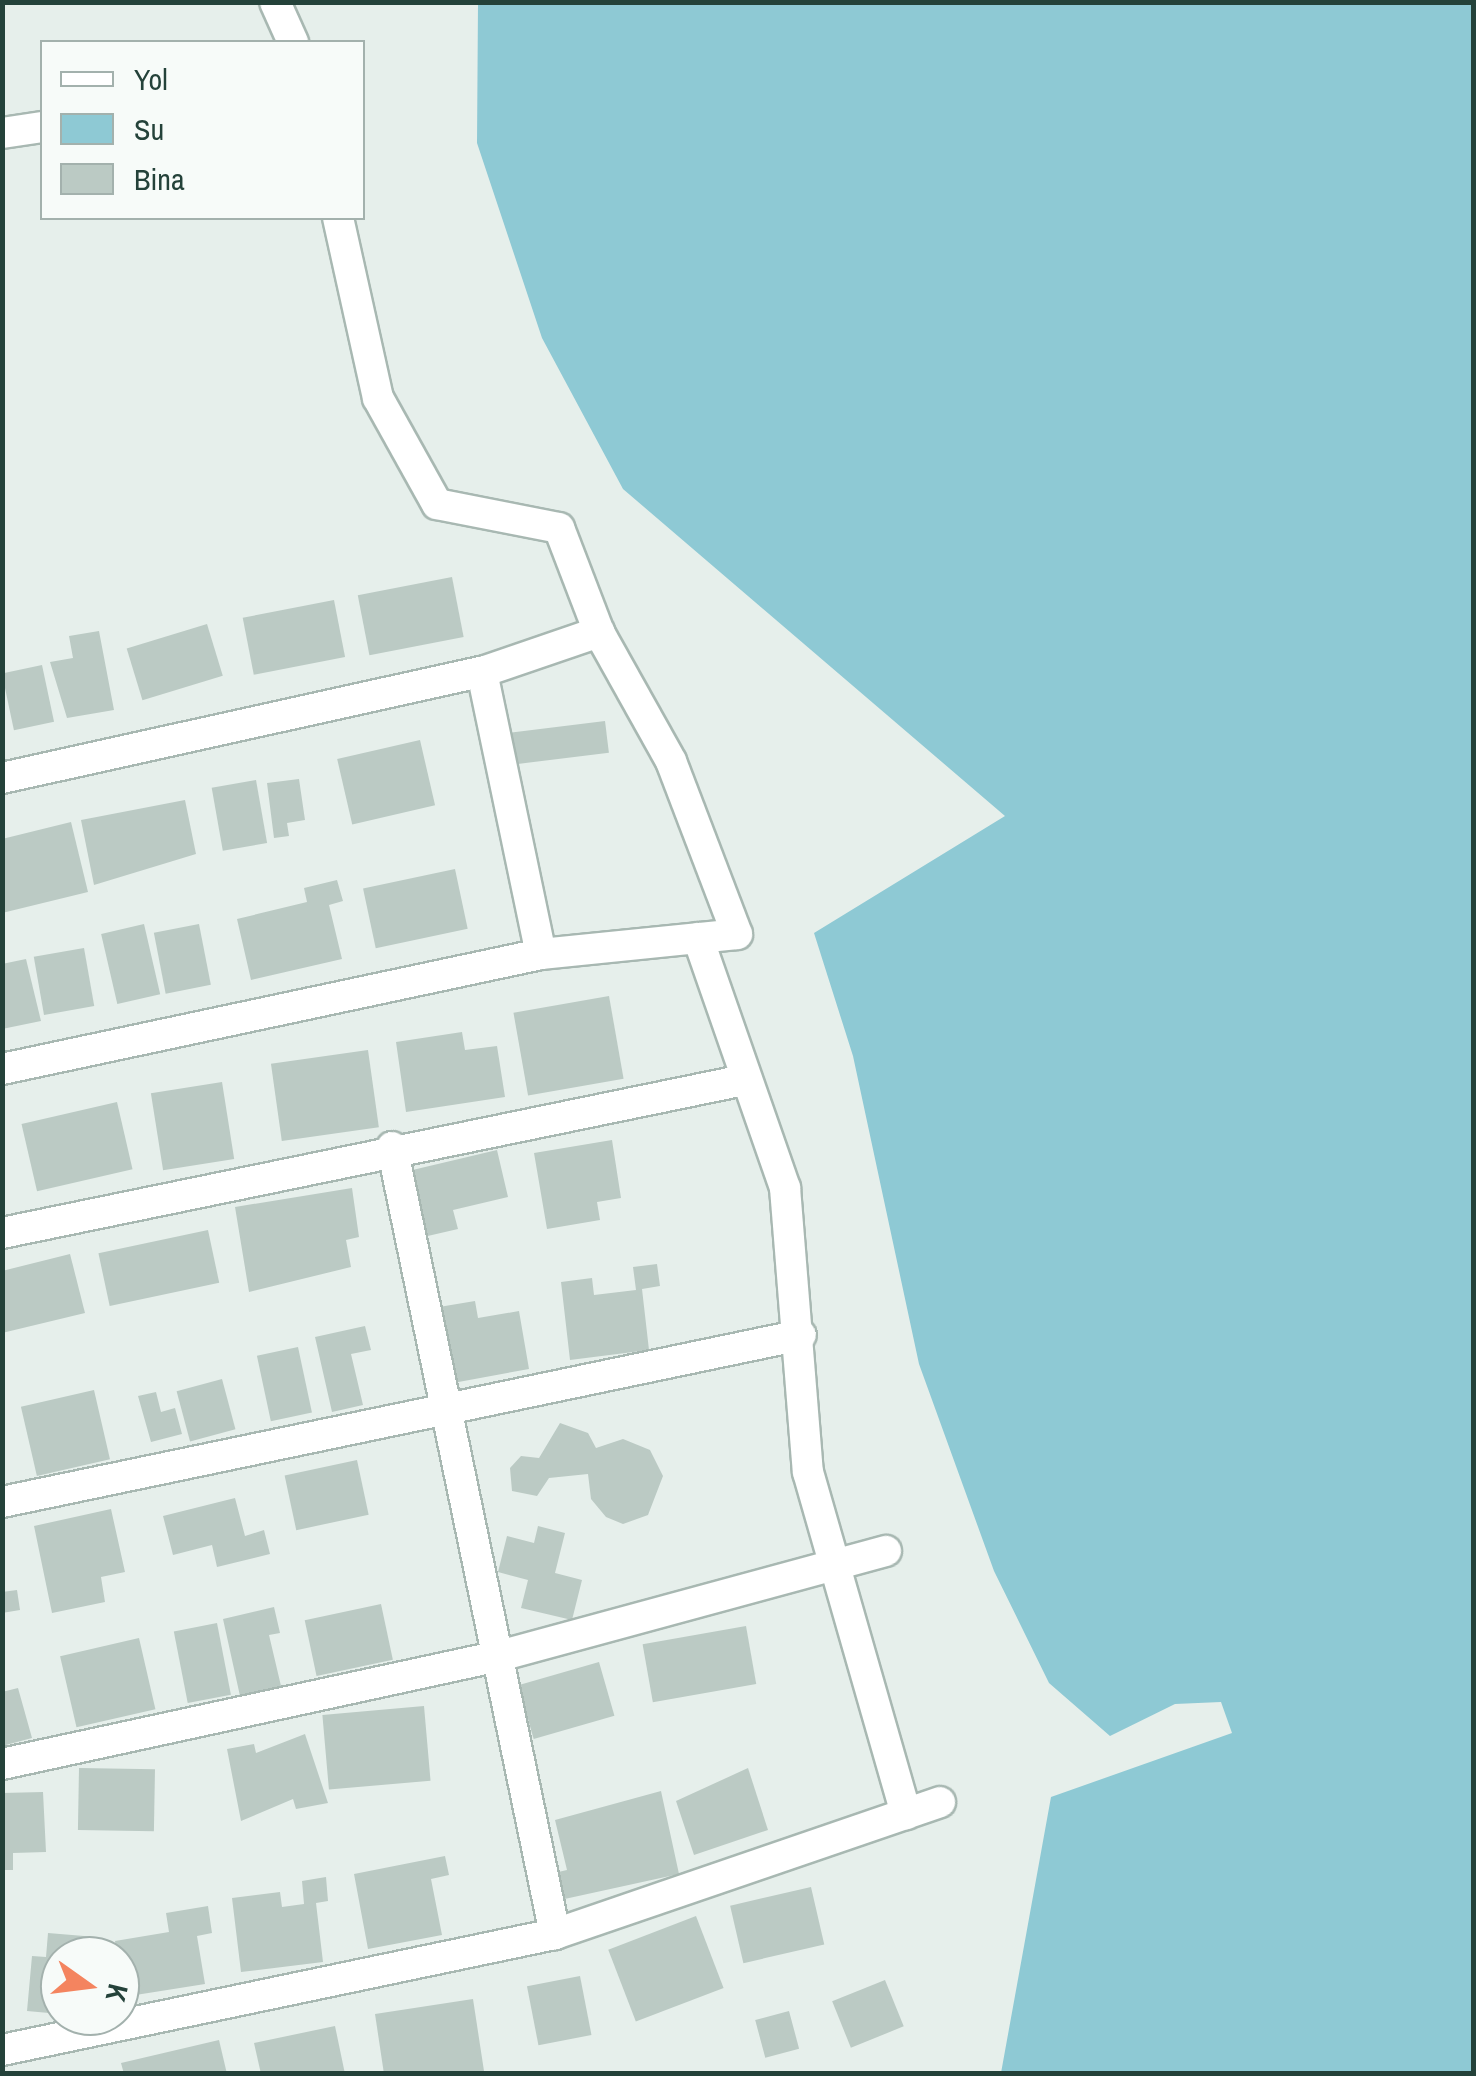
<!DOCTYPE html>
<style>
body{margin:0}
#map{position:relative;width:1476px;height:2076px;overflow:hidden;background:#e6efeb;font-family:"Archivo Narrow",sans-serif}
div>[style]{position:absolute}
.water>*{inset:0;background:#8ec9d4}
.building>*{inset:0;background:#bbcac4;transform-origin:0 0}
.roads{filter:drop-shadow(2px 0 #a8b8b2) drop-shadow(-2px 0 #a8b8b2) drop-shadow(0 2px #a8b8b2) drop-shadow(0 -2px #a8b8b2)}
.minor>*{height:30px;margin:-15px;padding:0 15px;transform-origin:15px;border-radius:15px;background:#fff}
span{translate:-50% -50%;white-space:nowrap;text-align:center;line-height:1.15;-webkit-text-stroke:9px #f7fbf9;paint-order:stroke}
.frame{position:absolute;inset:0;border:5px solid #24423a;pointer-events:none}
.legend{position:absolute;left:40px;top:40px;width:325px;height:180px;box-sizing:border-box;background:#f7fbf9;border:2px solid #a3b1ad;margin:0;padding:12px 18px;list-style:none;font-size:30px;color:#24423a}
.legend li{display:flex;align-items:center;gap:20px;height:50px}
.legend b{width:50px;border:2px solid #a3b1ad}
.north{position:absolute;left:40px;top:1936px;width:100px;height:100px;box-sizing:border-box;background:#f7fbf9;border:2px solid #a3b1ad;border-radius:50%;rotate:104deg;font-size:28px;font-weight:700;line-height:40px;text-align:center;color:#24423a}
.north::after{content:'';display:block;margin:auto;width:35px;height:45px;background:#f4845f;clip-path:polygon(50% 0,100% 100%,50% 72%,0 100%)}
</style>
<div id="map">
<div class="water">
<i style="clip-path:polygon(478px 3px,1473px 3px,1473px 2073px,1001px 2073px,1051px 1797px,1232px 1733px,1221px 1702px,1175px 1704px,1110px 1736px,1049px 1683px,994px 1571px,919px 1364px,853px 1056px,814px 933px,1005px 816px,623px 489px,542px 338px,477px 143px)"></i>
</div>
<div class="building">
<i style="left:452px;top:577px;width:61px;height:96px;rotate:79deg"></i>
<i style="left:334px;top:600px;width:58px;height:93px;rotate:79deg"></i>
<i style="left:207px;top:624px;width:54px;height:84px;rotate:73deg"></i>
<i style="clip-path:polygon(99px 631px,114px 710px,67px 718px,50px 662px,73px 658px,69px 636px)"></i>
<i style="left:42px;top:665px;width:58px;height:41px;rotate:78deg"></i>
<i style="left:605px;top:721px;width:32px;height:94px;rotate:83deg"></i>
<i style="left:420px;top:740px;width:67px;height:85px;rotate:77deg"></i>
<i style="clip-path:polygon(299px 779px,305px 820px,287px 823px,289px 836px,274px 838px,267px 783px)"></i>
<i style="left:256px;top:780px;width:64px;height:45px;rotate:80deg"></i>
<i style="clip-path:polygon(185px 800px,196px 854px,94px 885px,81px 820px)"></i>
<i style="clip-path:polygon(71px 822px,88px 892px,2px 913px,2px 839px)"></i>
<i style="left:455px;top:869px;width:61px;height:94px;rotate:78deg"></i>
<i style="clip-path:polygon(337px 880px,343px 901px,329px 905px,342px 959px,251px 980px,237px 919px,307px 902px,304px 888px)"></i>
<i style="left:144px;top:924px;width:72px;height:44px;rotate:77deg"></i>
<i style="left:199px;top:924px;width:62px;height:46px;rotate:79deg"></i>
<i style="left:84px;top:948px;width:59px;height:51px;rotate:80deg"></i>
<i style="clip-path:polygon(26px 959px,41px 1021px,2px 1029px,2px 964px)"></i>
<i style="left:609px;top:996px;width:84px;height:97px;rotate:80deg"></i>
<i style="clip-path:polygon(462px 1032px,465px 1050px,497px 1046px,505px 1097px,406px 1112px,396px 1042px)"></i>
<i style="left:368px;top:1050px;width:78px;height:98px;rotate:82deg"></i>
<i style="left:222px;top:1082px;width:78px;height:72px;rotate:81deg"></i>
<i style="left:117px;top:1102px;width:69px;height:98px;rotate:77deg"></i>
<i style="clip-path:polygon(612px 1140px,621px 1198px,597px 1202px,600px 1220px,547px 1229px,534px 1153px)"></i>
<i style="clip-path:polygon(497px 1150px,508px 1197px,453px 1210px,458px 1229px,419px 1238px,404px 1172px)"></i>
<i style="clip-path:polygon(352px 1188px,359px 1237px,346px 1240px,351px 1267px,249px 1292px,235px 1207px)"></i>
<i style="left:208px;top:1230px;width:54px;height:112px;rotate:78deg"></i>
<i style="clip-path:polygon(70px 1254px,85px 1313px,2px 1333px,2px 1271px)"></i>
<i style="clip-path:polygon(657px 1264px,660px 1286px,642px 1289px,649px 1350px,570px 1360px,561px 1282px,592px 1278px,594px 1295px,636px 1290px,633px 1267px)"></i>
<i style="clip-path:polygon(475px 1301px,478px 1318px,519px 1311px,529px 1369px,453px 1383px,439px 1307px)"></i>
<i style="clip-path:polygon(365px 1326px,371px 1350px,351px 1354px,363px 1405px,332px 1412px,315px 1337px)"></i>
<i style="left:298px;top:1347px;width:67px;height:42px;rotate:78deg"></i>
<i style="left:222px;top:1379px;width:52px;height:47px;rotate:75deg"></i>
<i style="left:94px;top:1390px;width:71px;height:75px;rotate:77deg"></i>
<i style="clip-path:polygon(156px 1392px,161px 1412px,175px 1408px,182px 1434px,151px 1442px,138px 1396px)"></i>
<i style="clip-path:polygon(560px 1423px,588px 1433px,596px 1448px,623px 1439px,650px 1450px,663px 1476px,648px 1515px,623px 1524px,606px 1517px,591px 1499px,588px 1474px,549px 1478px,537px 1496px,512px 1491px,510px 1468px,521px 1456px,539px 1458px)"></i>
<i style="left:357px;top:1460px;width:56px;height:74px;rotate:78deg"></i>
<i style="clip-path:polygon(235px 1498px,245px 1536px,264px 1530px,270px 1554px,217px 1567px,212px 1545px,173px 1555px,163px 1516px)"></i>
<i style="clip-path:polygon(111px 1509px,125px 1572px,101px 1577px,105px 1602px,52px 1613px,34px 1526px)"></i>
<i style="clip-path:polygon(538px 1526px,565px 1533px,555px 1573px,582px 1580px,572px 1620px,521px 1608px,528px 1580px,498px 1572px,507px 1536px,534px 1543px)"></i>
<i style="clip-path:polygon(17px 1590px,20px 1610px,2px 1613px,2px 1592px)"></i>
<i style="left:381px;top:1604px;width:57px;height:78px;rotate:78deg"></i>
<i style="clip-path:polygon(274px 1607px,280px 1633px,269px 1635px,281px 1686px,240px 1696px,223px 1619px)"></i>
<i style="left:217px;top:1623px;width:73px;height:44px;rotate:79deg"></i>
<i style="left:746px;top:1626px;width:59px;height:105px;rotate:80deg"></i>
<i style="left:139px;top:1638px;width:73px;height:81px;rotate:77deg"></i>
<i style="left:599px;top:1662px;width:56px;height:84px;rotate:74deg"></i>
<i style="clip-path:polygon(18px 1688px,32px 1738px,2px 1746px,2px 1692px)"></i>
<i style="left:424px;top:1706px;width:75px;height:102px;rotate:85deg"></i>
<i style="clip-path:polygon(305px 1734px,328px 1803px,296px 1809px,293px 1799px,241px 1821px,227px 1749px,254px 1744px,256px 1753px)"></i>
<i style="left:79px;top:1768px;width:76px;height:62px;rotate:1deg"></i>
<i style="clip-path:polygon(748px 1768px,768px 1830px,694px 1855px,676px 1801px)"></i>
<i style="clip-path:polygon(661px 1791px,679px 1874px,560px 1900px,554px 1873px,567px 1870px,555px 1820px)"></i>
<i style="clip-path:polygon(43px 1792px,46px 1852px,13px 1853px,13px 1870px,2px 1870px,2px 1793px)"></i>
<i style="clip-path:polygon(445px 1856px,449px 1875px,431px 1879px,442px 1935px,368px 1949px,354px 1874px)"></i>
<i style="clip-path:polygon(326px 1877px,328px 1901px,316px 1903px,323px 1962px,241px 1972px,232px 1898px,280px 1892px,282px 1907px,304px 1904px,302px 1881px)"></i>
<i style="left:811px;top:1887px;width:59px;height:83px;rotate:77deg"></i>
<i style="clip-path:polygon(208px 1906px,212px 1933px,197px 1936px,205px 1984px,123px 1997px,115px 1941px,169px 1932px,166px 1913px)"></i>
<i style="left:696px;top:1916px;width:77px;height:94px;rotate:69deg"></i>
<i style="clip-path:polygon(48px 1933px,96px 1937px,94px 1956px,60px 1956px,60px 2014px,27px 2011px,32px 1956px,46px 1957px)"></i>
<i style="left:580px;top:1976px;width:60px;height:54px;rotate:79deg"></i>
<i style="left:885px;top:1980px;width:50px;height:57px;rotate:68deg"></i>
<i style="clip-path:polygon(473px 1999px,484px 2071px,384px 2074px,375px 2014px)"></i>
<i style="left:789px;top:2011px;width:39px;height:35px;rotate:75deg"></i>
<i style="clip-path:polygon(335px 2026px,345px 2074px,261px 2074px,254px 2043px)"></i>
<i style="clip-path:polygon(219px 2040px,227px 2074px,124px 2074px,121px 2063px)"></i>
</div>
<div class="roads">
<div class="minor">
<i style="left:275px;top:2px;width:44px;rotate:65.8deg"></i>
<i style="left:2px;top:133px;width:40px;rotate:-8.5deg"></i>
<i style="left:482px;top:672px;width:288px;rotate:78.2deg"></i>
<i style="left:2px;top:778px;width:492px;rotate:-12.5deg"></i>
<i style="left:482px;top:672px;width:124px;rotate:-18.9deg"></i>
<i style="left:698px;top:938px;width:265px;rotate:70.8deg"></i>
<i style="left:785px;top:1188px;width:285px;rotate:85.4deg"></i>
<i style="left:808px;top:1472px;width:356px;rotate:74deg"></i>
<i style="left:2px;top:1069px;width:551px;rotate:-12.04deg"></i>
<i style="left:541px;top:954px;width:197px;rotate:-5.8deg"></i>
<i style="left:737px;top:934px;width:185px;rotate:-110.9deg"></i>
<i style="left:671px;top:761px;width:148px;rotate:-119.2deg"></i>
<i style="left:599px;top:632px;width:111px;rotate:-111deg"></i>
<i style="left:559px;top:528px;width:124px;rotate:-168.9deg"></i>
<i style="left:437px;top:504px;width:121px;rotate:-119.1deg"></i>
<i style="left:378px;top:398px;width:184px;rotate:-102.5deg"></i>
<i style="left:392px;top:1147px;width:804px;rotate:78.3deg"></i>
<i style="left:2px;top:1233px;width:758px;rotate:-11.65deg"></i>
<i style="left:2px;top:1502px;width:816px;rotate:-11.81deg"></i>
<i style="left:2px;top:1764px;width:509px;rotate:-12.26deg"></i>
<i style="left:499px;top:1656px;width:401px;rotate:-15.2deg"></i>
<i style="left:2px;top:2050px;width:565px;rotate:-11.85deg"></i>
<i style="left:555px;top:1934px;width:407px;rotate:-18.9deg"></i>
</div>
</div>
<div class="frame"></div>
<ul class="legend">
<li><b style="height:12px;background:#fff"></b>Yol</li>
<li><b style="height:28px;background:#8ec9d4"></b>Su</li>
<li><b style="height:28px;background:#bbcac4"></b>Bina</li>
</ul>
<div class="north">K</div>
</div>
